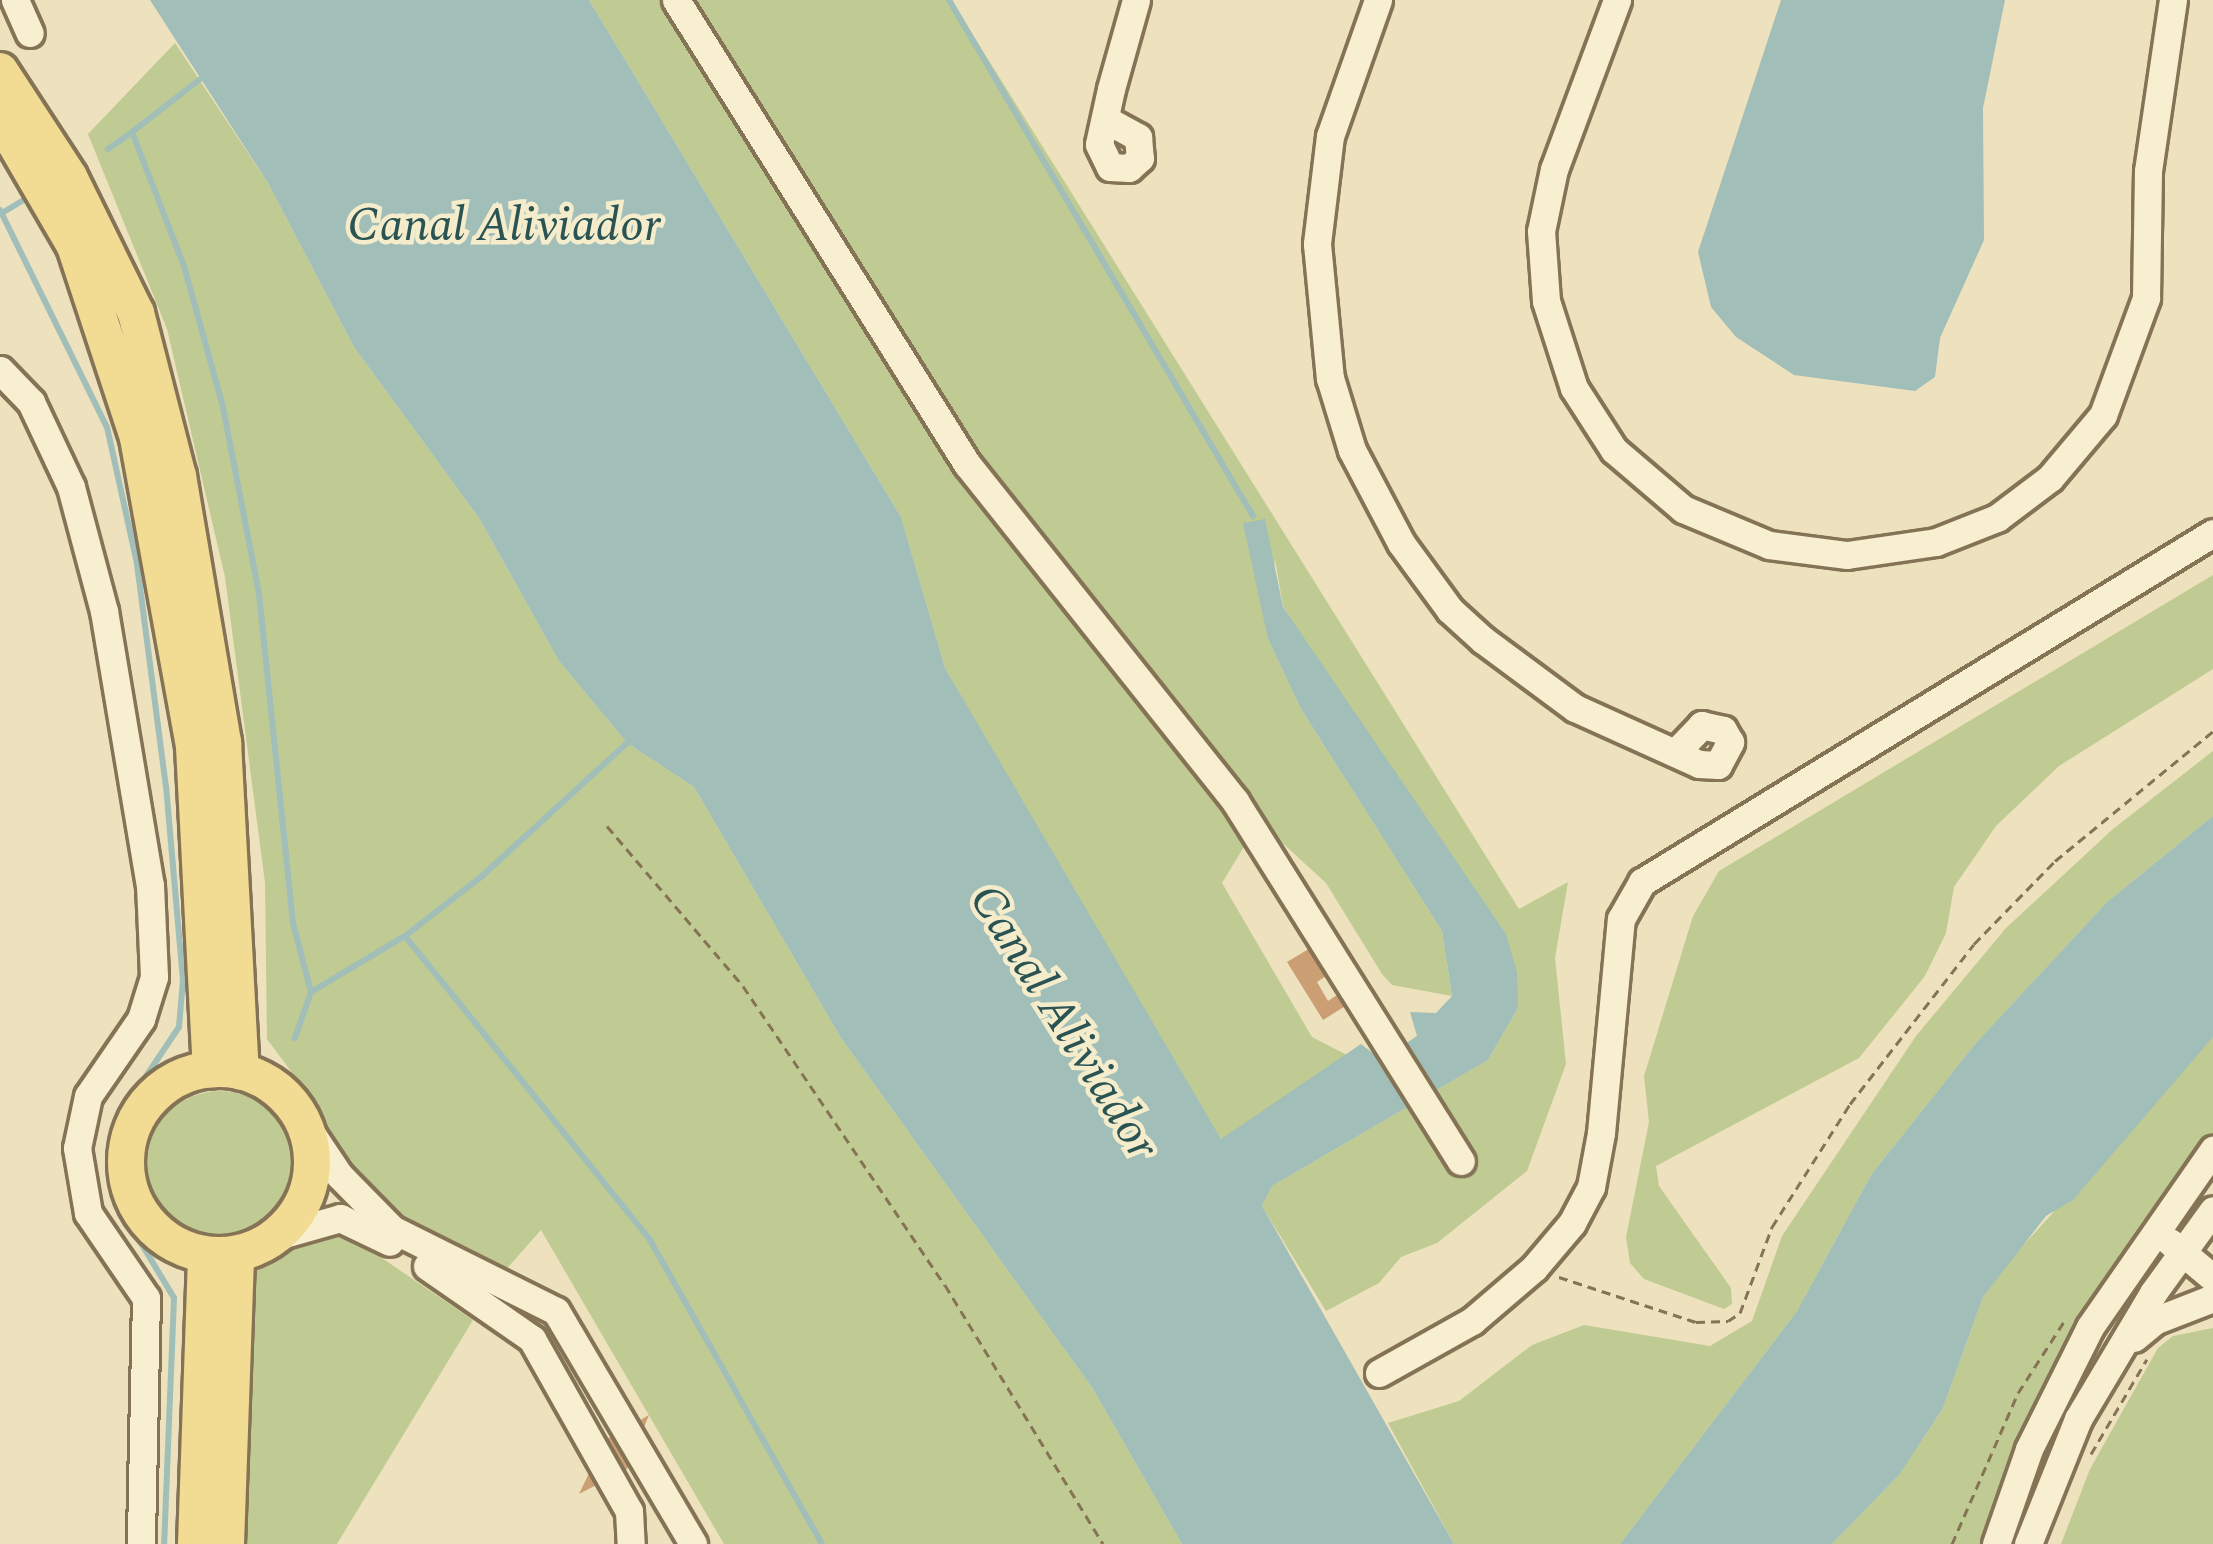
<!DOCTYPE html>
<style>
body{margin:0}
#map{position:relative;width:2213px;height:1544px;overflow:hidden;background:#ede2bd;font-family:Spectral,serif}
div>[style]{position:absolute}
.green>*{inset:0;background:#bfcb92}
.round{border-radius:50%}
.water>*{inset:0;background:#a1beb8}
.stream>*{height:6px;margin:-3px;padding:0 3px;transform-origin:3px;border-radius:3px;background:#a1beb8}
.building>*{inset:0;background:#cb9f73}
.path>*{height:3px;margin-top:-1.5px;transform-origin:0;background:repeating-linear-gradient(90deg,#857356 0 9px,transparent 0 15px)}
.roads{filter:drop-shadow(3px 0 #857356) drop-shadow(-3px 0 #857356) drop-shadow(0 3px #857356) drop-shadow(0 -3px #857356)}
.minor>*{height:27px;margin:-13.5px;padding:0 13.5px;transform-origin:13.5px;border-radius:13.5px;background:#f8efd0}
.major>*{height:36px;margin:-18px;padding:0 18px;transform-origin:18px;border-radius:18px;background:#f2dc94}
.major>.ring{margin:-18px;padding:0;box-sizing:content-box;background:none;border:36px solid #f2dc94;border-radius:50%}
span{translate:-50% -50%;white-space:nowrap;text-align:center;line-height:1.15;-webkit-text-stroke:9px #f5eccc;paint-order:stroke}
.water-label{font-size:48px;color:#2a5354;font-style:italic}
</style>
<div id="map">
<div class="green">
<i style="clip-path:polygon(589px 0,663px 0,848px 304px,969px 483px,1231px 808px,1248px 840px,1222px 883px,1312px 1037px,1347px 1055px,1234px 1137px,1221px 1139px,1179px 1074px,945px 668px,901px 517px)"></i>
<i style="clip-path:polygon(686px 0,951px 0,1519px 909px,1568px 882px,1555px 958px,1566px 1064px,1527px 1171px,1437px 1243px,1401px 1257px,1379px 1283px,1326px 1311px,1262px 1206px,1272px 1186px,1488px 1060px,1518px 1008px,1506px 934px,1303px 641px,1283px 606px,1275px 559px,1268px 639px,1301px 709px,1442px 931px,1452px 996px,1392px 985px,1382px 974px,1326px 883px,1262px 824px,970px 452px)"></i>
<i style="clip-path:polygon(175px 43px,268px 183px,354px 347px,479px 518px,559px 661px,627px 743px,694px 787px,841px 1038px,1093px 1389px,1182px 1544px,724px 1544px,541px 1230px,503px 1273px,392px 1217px,342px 1166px,316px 1105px,267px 1039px,265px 883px,225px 577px,167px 329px,88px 134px)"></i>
<i style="clip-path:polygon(2213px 575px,2213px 669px,2059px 766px,1996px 826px,1954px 887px,1946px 933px,1925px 976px,1859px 1058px,1656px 1166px,1659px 1186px,1731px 1288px,1732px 1304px,1724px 1309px,1644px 1279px,1630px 1263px,1626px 1237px,1649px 1122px,1644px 1076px,1693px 916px,1719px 871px)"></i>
<i style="clip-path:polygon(2213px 751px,2213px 816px,2107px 902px,1975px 1044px,1871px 1175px,1797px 1311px,1620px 1544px,1454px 1544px,1388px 1423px,1459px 1401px,1532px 1345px,1584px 1325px,1710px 1346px,1752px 1321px,1782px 1236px,1916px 1036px,2006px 928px,2113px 829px)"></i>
<i style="clip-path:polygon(2213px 1037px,2213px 1134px,2142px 1222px,2074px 1329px,2032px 1413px,1987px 1544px,1832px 1544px,1900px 1474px,1943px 1408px,1983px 1297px,2008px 1262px)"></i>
<i class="round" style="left:147px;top:1091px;width:146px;height:146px"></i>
<i style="clip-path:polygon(326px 1232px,351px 1237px,473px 1320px,337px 1544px,236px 1544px,250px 1284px,258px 1269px)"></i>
<i style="clip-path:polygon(2213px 1328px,2213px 1544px,2061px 1544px,2090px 1469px,2158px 1348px,2173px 1336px)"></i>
</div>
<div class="water">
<i style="clip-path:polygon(150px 0,589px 0,901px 517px,945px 668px,1221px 1139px,1361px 1044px,1379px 1058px,1402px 1046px,1417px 1036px,1410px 1012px,1436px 1013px,1452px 996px,1442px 931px,1301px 709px,1268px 639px,1243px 523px,1265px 519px,1283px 607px,1506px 934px,1517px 972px,1518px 1008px,1488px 1060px,1272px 1186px,1262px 1206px,1454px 1544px,1182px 1544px,1093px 1389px,841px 1038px,694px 787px,627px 743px,559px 661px,479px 518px,354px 347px,268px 183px)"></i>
<i style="clip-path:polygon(1781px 0,2005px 0,1983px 108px,1984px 240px,1940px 338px,1935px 377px,1915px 391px,1794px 375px,1736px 337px,1711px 307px,1698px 252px)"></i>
<i style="clip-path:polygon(2213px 816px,2213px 1037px,2073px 1200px,2046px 1216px,1983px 1297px,1943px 1408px,1900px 1474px,1832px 1544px,1620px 1544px,1797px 1311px,1871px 1175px,1975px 1044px,2107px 902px)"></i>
</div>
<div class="stream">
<i style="left:949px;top:0;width:599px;rotate:59.5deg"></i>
<i style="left:199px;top:80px;width:85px;rotate:142.2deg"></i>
<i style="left:132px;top:132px;width:144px;rotate:68.8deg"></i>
<i style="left:184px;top:266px;width:146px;rotate:74.5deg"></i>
<i style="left:223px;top:407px;width:190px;rotate:79.1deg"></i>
<i style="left:259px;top:594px;width:331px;rotate:84.1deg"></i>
<i style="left:293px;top:923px;width:71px;rotate:75.4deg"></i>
<i style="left:311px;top:992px;width:49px;rotate:109.2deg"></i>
<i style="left:108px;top:149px;width:29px;rotate:-35deg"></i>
<i style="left:0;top:210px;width:242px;rotate:63.8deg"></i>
<i style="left:107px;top:427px;width:140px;rotate:77.6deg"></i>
<i style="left:137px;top:564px;width:224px;rotate:82.6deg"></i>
<i style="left:166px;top:786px;width:195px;rotate:85deg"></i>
<i style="left:183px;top:980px;width:47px;rotate:94.9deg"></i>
<i style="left:179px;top:1027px;width:102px;rotate:123.8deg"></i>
<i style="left:122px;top:1112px;width:57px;rotate:102.1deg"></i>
<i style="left:110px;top:1168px;width:47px;rotate:73.9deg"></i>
<i style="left:123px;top:1213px;width:99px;rotate:59deg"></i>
<i style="left:174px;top:1298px;width:246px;rotate:92.3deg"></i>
<i style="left:2px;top:213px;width:31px;rotate:-31deg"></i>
<i style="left:405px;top:936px;width:390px;rotate:51.1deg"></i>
<i style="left:650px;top:1240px;width:349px;rotate:60.5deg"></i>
<i style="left:311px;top:992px;width:109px;rotate:-30.8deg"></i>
<i style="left:405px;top:936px;width:98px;rotate:-37.9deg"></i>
<i style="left:482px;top:876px;width:197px;rotate:-42.5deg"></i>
</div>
<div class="building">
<i style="clip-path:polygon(1312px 947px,1329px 974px,1317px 982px,1328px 1001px,1340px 993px,1347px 1005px,1323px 1020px,1287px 962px)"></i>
<i style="clip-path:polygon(649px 1415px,627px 1469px,579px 1494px,605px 1440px)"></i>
</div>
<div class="path">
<i style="left:607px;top:826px;width:210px;rotate:49.6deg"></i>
<i style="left:743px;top:986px;width:361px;rotate:56deg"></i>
<i style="left:945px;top:1285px;width:303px;rotate:58.6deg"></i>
<i style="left:1559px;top:1277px;width:144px;rotate:18.2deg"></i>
<i style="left:1696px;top:1322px;width:32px;rotate:-2deg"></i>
<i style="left:1728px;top:1321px;width:14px;rotate:-34deg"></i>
<i style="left:1740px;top:1313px;width:92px;rotate:-69.6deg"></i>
<i style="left:1772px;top:1227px;width:146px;rotate:-57.6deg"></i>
<i style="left:1850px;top:1104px;width:202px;rotate:-52.2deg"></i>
<i style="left:1974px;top:944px;width:116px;rotate:-45.7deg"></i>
<i style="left:2055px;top:861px;width:205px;rotate:-39.4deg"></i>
<i style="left:2091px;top:1454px;width:110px;rotate:-59.5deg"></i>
<i style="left:1952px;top:1544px;width:165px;rotate:-66.4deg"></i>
<i style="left:2018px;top:1393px;width:90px;rotate:-57.2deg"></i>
</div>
<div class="roads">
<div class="minor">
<i style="left:15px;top:0;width:36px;rotate:66deg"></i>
<i style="left:676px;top:0;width:548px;rotate:57.91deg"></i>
<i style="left:967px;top:464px;width:431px;rotate:51.5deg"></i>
<i style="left:1235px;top:801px;width:425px;rotate:57.9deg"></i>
<i style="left:1378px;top:0;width:144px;rotate:109.4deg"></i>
<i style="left:1330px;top:136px;width:109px;rotate:96.9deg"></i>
<i style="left:1317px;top:244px;width:135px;rotate:84.5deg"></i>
<i style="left:1330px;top:378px;width:75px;rotate:73deg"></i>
<i style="left:1352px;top:450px;width:105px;rotate:62.2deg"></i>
<i style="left:1401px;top:543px;width:83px;rotate:53.8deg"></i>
<i style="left:1450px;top:610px;width:45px;rotate:42.3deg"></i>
<i style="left:1483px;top:640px;width:114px;rotate:36.5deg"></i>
<i style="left:1575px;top:708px;width:136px;rotate:24.3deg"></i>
<i style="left:1699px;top:764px;width:19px;rotate:3deg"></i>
<i style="left:1718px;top:765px;width:26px;rotate:-62deg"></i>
<i style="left:1730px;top:742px;width:14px;rotate:-120deg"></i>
<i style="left:1723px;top:730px;width:22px;rotate:-167deg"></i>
<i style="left:1702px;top:725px;width:37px;rotate:134deg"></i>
<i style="left:1617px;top:0;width:180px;rotate:110.4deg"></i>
<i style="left:1554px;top:169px;width:63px;rotate:101.8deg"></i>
<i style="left:1541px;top:231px;width:70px;rotate:85.9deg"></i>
<i style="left:1546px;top:301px;width:91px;rotate:72.2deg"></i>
<i style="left:1574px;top:388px;width:74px;rotate:57.2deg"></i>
<i style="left:1614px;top:450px;width:91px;rotate:40.5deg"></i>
<i style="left:1683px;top:509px;width:93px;rotate:22.7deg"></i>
<i style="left:1769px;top:545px;width:79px;rotate:7.3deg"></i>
<i style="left:1847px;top:555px;width:90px;rotate:-8.3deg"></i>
<i style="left:1936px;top:542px;width:66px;rotate:-21.5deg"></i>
<i style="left:1997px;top:518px;width:66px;rotate:-37deg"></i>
<i style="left:2050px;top:478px;width:82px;rotate:-49.9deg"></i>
<i style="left:2103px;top:415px;width:125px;rotate:-69.8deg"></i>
<i style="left:2146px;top:298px;width:127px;rotate:-89.1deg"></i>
<i style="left:2148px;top:171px;width:173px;rotate:-81.7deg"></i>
<i style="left:1105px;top:119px;width:38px;rotate:29deg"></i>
<i style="left:1138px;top:137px;width:21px;rotate:85deg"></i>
<i style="left:1140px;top:158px;width:15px;rotate:138deg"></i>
<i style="left:1129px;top:168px;width:19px;rotate:-177deg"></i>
<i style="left:1110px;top:167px;width:25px;rotate:-116deg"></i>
<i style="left:1099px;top:144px;width:56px;rotate:-77.7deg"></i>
<i style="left:1111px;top:89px;width:92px;rotate:-74.3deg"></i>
<i style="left:0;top:370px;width:45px;rotate:45.9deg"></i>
<i style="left:31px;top:402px;width:94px;rotate:64.8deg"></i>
<i style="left:71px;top:487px;width:128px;rotate:75.1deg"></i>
<i style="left:104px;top:611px;width:278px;rotate:80.5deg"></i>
<i style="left:150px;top:885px;width:92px;rotate:87.5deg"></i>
<i style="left:154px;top:977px;width:44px;rotate:107.2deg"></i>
<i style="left:141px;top:1019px;width:93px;rotate:124.5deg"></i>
<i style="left:88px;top:1096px;width:53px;rotate:101.9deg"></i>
<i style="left:77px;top:1148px;width:66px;rotate:80.4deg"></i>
<i style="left:88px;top:1213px;width:103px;rotate:55.7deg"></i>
<i style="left:146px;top:1298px;width:246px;rotate:91.2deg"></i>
<i style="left:303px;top:1121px;width:65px;rotate:56.3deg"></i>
<i style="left:339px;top:1175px;width:76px;rotate:45.5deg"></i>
<i style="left:392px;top:1229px;width:183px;rotate:26.6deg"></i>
<i style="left:556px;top:1311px;width:270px;rotate:59.5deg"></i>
<i style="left:277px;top:1236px;width:66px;rotate:-15.9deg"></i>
<i style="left:340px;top:1218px;width:55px;rotate:25.6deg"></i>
<i style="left:2170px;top:1242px;width:56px;rotate:39.9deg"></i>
<i style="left:427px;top:1266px;width:128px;rotate:34.8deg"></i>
<i style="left:532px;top:1339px;width:197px;rotate:60.6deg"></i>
<i style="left:629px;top:1511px;width:33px;rotate:87deg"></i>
<i style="left:2134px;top:1338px;width:26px;rotate:-40deg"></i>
<i style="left:2154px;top:1321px;width:63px;rotate:-21.3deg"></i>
<i style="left:1379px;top:1373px;width:107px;rotate:-29.2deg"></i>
<i style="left:1472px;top:1321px;width:82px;rotate:-40.5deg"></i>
<i style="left:1534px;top:1268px;width:59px;rotate:-49.8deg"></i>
<i style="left:1572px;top:1223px;width:41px;rotate:-62.2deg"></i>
<i style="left:1591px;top:1187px;width:55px;rotate:-79.5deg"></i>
<i style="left:1601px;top:1133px;width:215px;rotate:-84.7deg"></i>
<i style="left:1621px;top:919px;width:43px;rotate:-60.4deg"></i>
<i style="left:1642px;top:882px;width:669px;rotate:-31.43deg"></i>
<i style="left:1996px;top:1544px;width:101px;rotate:-70.8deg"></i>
<i style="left:2029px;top:1449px;width:136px;rotate:-63.4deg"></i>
<i style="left:2090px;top:1327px;width:216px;rotate:-55.2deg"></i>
<i style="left:2028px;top:1544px;width:135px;rotate:-68.2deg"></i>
<i style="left:2078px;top:1419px;width:147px;rotate:-59.2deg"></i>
<i style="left:2153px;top:1293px;width:102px;rotate:-54.1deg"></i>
</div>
<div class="major">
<i style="left:0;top:71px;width:126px;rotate:56.9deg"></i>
<i style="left:69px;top:177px;width:152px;rotate:63.8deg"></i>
<i style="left:136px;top:313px;width:168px;rotate:75.6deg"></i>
<i style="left:178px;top:476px;width:271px;rotate:80.4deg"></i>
<i style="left:223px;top:743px;width:329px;rotate:86.9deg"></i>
<i style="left:0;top:117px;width:149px;rotate:59.8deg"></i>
<i style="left:75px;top:246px;width:202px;rotate:71.8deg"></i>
<i style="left:138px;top:438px;width:314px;rotate:79.7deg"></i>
<i style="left:194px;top:747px;width:323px;rotate:87deg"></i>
<i class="ring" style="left:126px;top:1069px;width:150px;height:150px"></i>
<i style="left:196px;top:1544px;width:289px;rotate:-88deg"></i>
<i style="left:226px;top:1544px;width:290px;rotate:-88deg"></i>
</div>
</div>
<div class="water-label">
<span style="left:504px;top:226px">Canal Aliviador</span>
<span style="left:1064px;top:1022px;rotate:58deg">Canal Aliviador</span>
</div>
</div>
